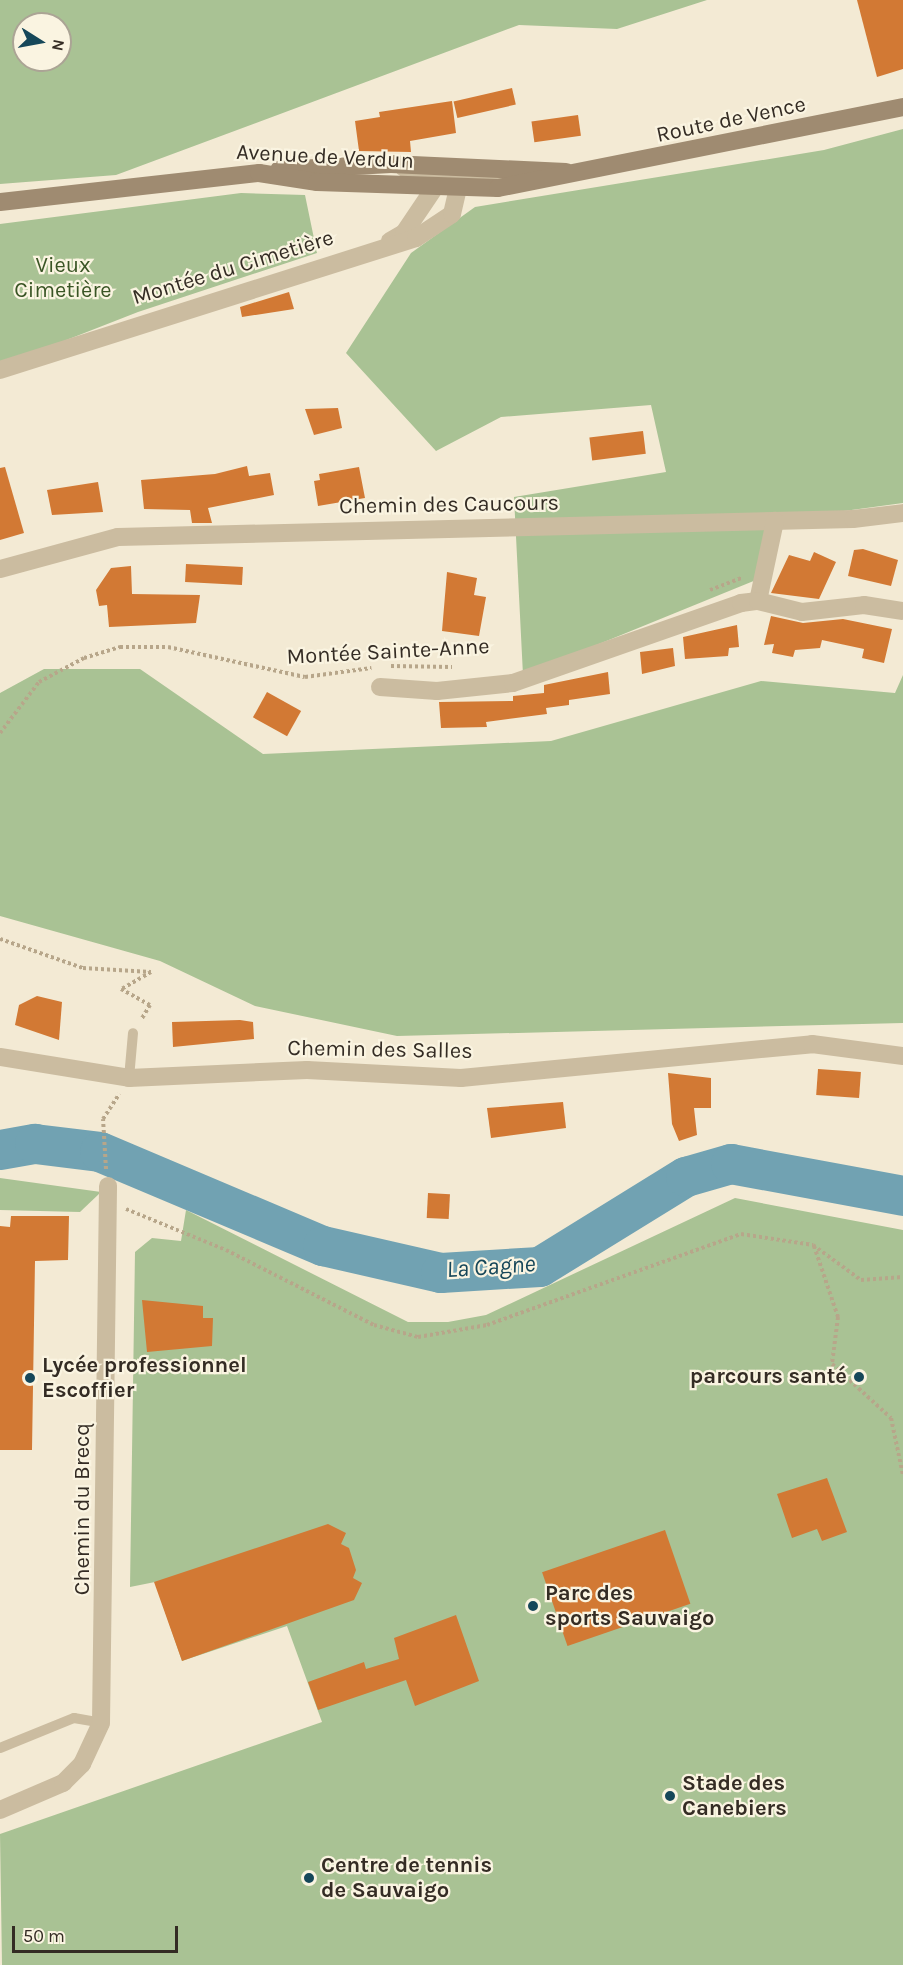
<!DOCTYPE html>
<meta charset="utf-8">
<style>
body{margin:0}
#map{position:relative;width:903px;height:1965px;overflow:hidden;background:#f3ead4;font-family:Karla,sans-serif}
div>[style]{position:absolute}
.green>*{inset:0;background:#a9c294}
.river>*{height:40px;margin:-20px;padding:0 20px;transform-origin:20px;border-radius:20px;background:#71a2b2}
.building>*{inset:0;background:#d27934;transform-origin:0 0}
.path>*{height:4px;margin-top:-2px;transform-origin:0;background:repeating-linear-gradient(90deg,#b7a68a 0 3px,transparent 0 6px)}
.lane>*{height:10px;margin:-5px;padding:0 5px;transform-origin:5px;border-radius:5px;background:#cbbca0}
.street>*{height:18px;margin:-9px;padding:0 9px;transform-origin:9px;border-radius:9px;background:#cbbca0}
.secondary>*{height:18px;margin:-9px;padding:0 9px;transform-origin:9px;border-radius:9px;background:#9f8b71}
.dots>*{width:16px;height:16px;translate:-50% -50%;box-sizing:border-box;border:3px solid #faf4e1;border-radius:50%}
span{translate:-50% -50%;white-space:nowrap;text-align:center;line-height:1.15;-webkit-text-stroke:4.5px #faf4e1;paint-order:stroke}
.street-label{font-size:22px;color:#342c24}
.park-label{font-size:22px;color:#3a5525}
.poi-label{font-size:22px;color:#342c24;font-weight:700}
.left{translate:0 -50%;text-align:left}
.right{translate:-100% -50%;text-align:right}
.water-label{font-size:24px;color:#164759;font-style:italic}
.north{position:absolute;left:12px;top:12px;width:60px;height:60px;box-sizing:border-box;background:#faf4e1;border:2px solid #aba495;border-radius:50%;rotate:101deg;font-size:16px;font-weight:700;line-height:24px;text-align:center;color:#342c24}
.north::after{content:'';display:block;margin:auto;width:21px;height:27px;background:#164759;clip-path:polygon(50% 0,100% 100%,50% 72%,0 100%)}
.scale{position:absolute;left:12px;top:1926px;width:166px;height:27px;box-sizing:border-box;border:3px solid #342c24;border-top:0;padding-left:8px;font-size:18px;line-height:21px;white-space:nowrap;color:#342c24;-webkit-text-stroke:4px #faf4e1;paint-order:stroke}
</style>
<div id="map">
<div class="green">
<i style="clip-path:polygon(evenodd,0 0,707px 0,617px 29px,519px 25px,116px 175px,0 184px,0 0,24px 24px,60px 24px,60px 60px,24px 60px,24px 24px)"></i>
<i style="clip-path:polygon(903px 129px,903px 503px,785px 519px,766px 576px,523px 675px,514px 497px,666px 472px,651px 405px,501px 417px,436px 451px,346px 353px,411px 253px,475px 207px,824px 150px)"></i>
<i style="clip-path:polygon(241px 193px,305px 195px,317px 253px,138px 312px,0 366px,0 224px)"></i>
<i style="clip-path:polygon(44px 669px,140px 669px,263px 754px,551px 741px,761px 681px,895px 693px,903px 675px,903px 1023px,397px 1036px,255px 1006px,160px 961px,0 916px,0 693px)"></i>
<i style="clip-path:polygon(0 1178px,101px 1192px,80px 1212px,0 1210px)"></i>
<i style="clip-path:polygon(735px 1198px,903px 1230px,903px 1965px,2px 1965px,0 1834px,322px 1722px,287px 1626px,182px 1661px,155px 1582px,130px 1587px,135px 1252px,152px 1238px,181px 1241px,186px 1210px,408px 1322px,448px 1322px,486px 1315px)"></i>
</div>
<div class="river">
<i style="left:0;top:1150px;width:36px;rotate:-10deg"></i>
<i style="left:35px;top:1144px;width:65px;rotate:7deg"></i>
<i style="left:100px;top:1152px;width:242px;rotate:22.9deg"></i>
<i style="left:323px;top:1246px;width:121px;rotate:12.9deg"></i>
<i style="left:441px;top:1273px;width:99px;rotate:-3.5deg"></i>
<i style="left:540px;top:1267px;width:172px;rotate:-31.7deg"></i>
<i style="left:686px;top:1177px;width:47px;rotate:-16.1deg"></i>
<i style="left:731px;top:1164px;width:175px;rotate:10.5deg"></i>
</div>
<div class="building">
<i style="clip-path:polygon(857px 0,903px 0,903px 69px,877px 77px)"></i>
<i style="left:512px;top:88px;width:17px;height:60px;rotate:77deg"></i>
<i style="clip-path:polygon(452px 101px,456px 133px,410px 141px,411px 152px,359px 151px,355px 121px,380px 117px,379px 112px)"></i>
<i style="left:578px;top:115px;width:21px;height:47px;rotate:82deg"></i>
<i style="clip-path:polygon(289px 292px,294px 309px,242px 317px,240px 307px)"></i>
<i style="clip-path:polygon(338px 408px,342px 428px,314px 435px,305px 409px)"></i>
<i style="left:643px;top:431px;width:23px;height:54px;rotate:83deg"></i>
<i style="clip-path:polygon(247px 466px,249px 476px,270px 473px,274px 495px,208px 508px,212px 523px,192px 523px,190px 510px,144px 509px,141px 480px,215px 474px)"></i>
<i style="clip-path:polygon(5px 467px,24px 533px,0 540px,0 468px)"></i>
<i style="clip-path:polygon(359px 467px,365px 498px,318px 506px,314px 481px,320px 480px,319px 474px)"></i>
<i style="clip-path:polygon(98px 482px,103px 512px,52px 515px,47px 490px)"></i>
<i style="clip-path:polygon(863px 549px,898px 560px,891px 586px,848px 576px,854px 550px)"></i>
<i style="clip-path:polygon(814px 552px,836px 562px,819px 599px,771px 593px,789px 555px,810px 561px)"></i>
<i style="left:186px;top:564px;width:57px;height:18px;rotate:3deg"></i>
<i style="clip-path:polygon(131px 566px,132px 594px,200px 595px,196px 623px,109px 627px,107px 605px,99px 606px,96px 590px,111px 568px)"></i>
<i style="clip-path:polygon(447px 572px,477px 578px,474px 595px,486px 597px,479px 636px,442px 631px)"></i>
<i style="clip-path:polygon(771px 616px,803px 623px,843px 619px,892px 629px,884px 663px,862px 658px,864px 649px,822px 640px,820px 648px,795px 650px,793px 657px,772px 653px,774px 644px,764px 645px)"></i>
<i style="clip-path:polygon(737px 625px,739px 647px,729px 648px,728px 656px,685px 659px,683px 637px)"></i>
<i style="clip-path:polygon(673px 648px,675px 666px,642px 674px,640px 652px)"></i>
<i style="clip-path:polygon(608px 672px,610px 694px,569px 700px,569px 705px,546px 708px,547px 714px,486px 722px,487px 727px,441px 728px,439px 702px,513px 701px,513px 696px,544px 693px,544px 685px)"></i>
<i style="left:267px;top:692px;width:39px;height:29px;rotate:29deg"></i>
<i style="clip-path:polygon(37px 996px,62px 1002px,59px 1040px,15px 1025px,19px 1005px)"></i>
<i style="clip-path:polygon(240px 1020px,253px 1022px,254px 1039px,173px 1047px,172px 1022px)"></i>
<i style="left:818px;top:1069px;width:43px;height:26px;rotate:4deg"></i>
<i style="clip-path:polygon(668px 1073px,711px 1078px,711px 1108px,694px 1108px,697px 1135px,679px 1141px,672px 1124px)"></i>
<i style="clip-path:polygon(563px 1102px,566px 1128px,491px 1138px,487px 1108px)"></i>
<i style="left:428px;top:1193px;width:22px;height:25px;rotate:3deg"></i>
<i style="clip-path:polygon(11px 1216px,69px 1216px,68px 1260px,35px 1261px,32px 1450px,0 1450px,0 1226px,10px 1227px)"></i>
<i style="clip-path:polygon(142px 1300px,203px 1306px,203px 1318px,213px 1318px,212px 1346px,147px 1352px)"></i>
<i style="clip-path:polygon(827px 1478px,847px 1532px,822px 1541px,817px 1529px,792px 1538px,777px 1494px)"></i>
<i style="clip-path:polygon(328px 1524px,346px 1533px,341px 1544px,349px 1548px,356px 1570px,353px 1578px,362px 1583px,354px 1600px,182px 1661px,154px 1582px)"></i>
<i style="left:665px;top:1530px;width:78px;height:130px;rotate:71deg"></i>
<i style="clip-path:polygon(456px 1615px,479px 1681px,415px 1706px,406px 1680px,318px 1710px,308px 1682px,364px 1662px,366px 1669px,399px 1659px,394px 1638px)"></i>
</div>
<div class="path">
<i style="left:710px;top:590px;width:34px;rotate:-21deg"></i>
<i style="left:391px;top:666px;width:61px;rotate:0.9deg"></i>
<i style="left:0;top:733px;width:64px;rotate:-52.6deg"></i>
<i style="left:39px;top:682px;width:51px;rotate:-28.1deg"></i>
<i style="left:84px;top:658px;width:38px;rotate:-17deg"></i>
<i style="left:120px;top:647px;width:48px"></i>
<i style="left:168px;top:647px;width:140px;rotate:12.4deg"></i>
<i style="left:305px;top:677px;width:67px;rotate:-7.8deg"></i>
<i style="left:0;top:939px;width:88px;rotate:19.3deg"></i>
<i style="left:83px;top:968px;width:68px;rotate:3.4deg"></i>
<i style="left:151px;top:972px;width:34px;rotate:150deg"></i>
<i style="left:121px;top:989px;width:33px;rotate:29deg"></i>
<i style="left:150px;top:1005px;width:17px;rotate:121deg"></i>
<i style="left:106px;top:1169px;width:50px;rotate:-93.4deg"></i>
<i style="left:103px;top:1119px;width:30px;rotate:-57deg"></i>
<i style="left:126px;top:1209px;width:108px;rotate:22.3deg"></i>
<i style="left:226px;top:1250px;width:166px;rotate:26.9deg"></i>
<i style="left:374px;top:1325px;width:46px;rotate:15.3deg"></i>
<i style="left:418px;top:1337px;width:70px;rotate:-9.9deg"></i>
<i style="left:487px;top:1325px;width:270px;rotate:-19.7deg"></i>
<i style="left:741px;top:1234px;width:73px;rotate:8.7deg"></i>
<i style="left:813px;top:1245px;width:59px;rotate:36.1deg"></i>
<i style="left:861px;top:1280px;width:42px;rotate:-4.1deg"></i>
<i style="left:814px;top:1246px;width:75px;rotate:71.3deg"></i>
<i style="left:838px;top:1317px;width:47px;rotate:97.3deg"></i>
<i style="left:832px;top:1364px;width:80px;rotate:42.5deg"></i>
<i style="left:891px;top:1418px;width:58px;rotate:78.1deg"></i>
</div>
<div class="lane">
<i style="left:129px;top:1078px;width:45px;rotate:-84.9deg"></i>
<i style="left:0;top:1748px;width:80px;rotate:-22.1deg"></i>
<i style="left:74px;top:1718px;width:27px;rotate:10deg"></i>
</div>
<div class="street">
<i style="left:390px;top:241px;width:16px;rotate:-30deg"></i>
<i style="left:404px;top:233px;width:55px;rotate:-56deg"></i>
<i style="left:435px;top:187px;width:64px;rotate:-11.7deg"></i>
<i style="left:0;top:370px;width:436px;rotate:-17.6deg"></i>
<i style="left:416px;top:238px;width:43px;rotate:-33.7deg"></i>
<i style="left:452px;top:214px;width:26px;rotate:-77deg"></i>
<i style="left:458px;top:189px;width:58px;rotate:-158.7deg"></i>
<i style="left:0;top:569px;width:122px;rotate:-15.2deg"></i>
<i style="left:118px;top:537px;width:735px;rotate:-1.4deg"></i>
<i style="left:853px;top:519px;width:50px;rotate:-6.8deg"></i>
<i style="left:758px;top:601px;width:82px;rotate:-78deg"></i>
<i style="left:380px;top:687px;width:57px;rotate:4deg"></i>
<i style="left:437px;top:691px;width:76px;rotate:-6deg"></i>
<i style="left:513px;top:683px;width:242px;rotate:-19.3deg"></i>
<i style="left:741px;top:603px;width:17px;rotate:-7deg"></i>
<i style="left:758px;top:601px;width:45px;rotate:14deg"></i>
<i style="left:802px;top:612px;width:62px;rotate:-6.4deg"></i>
<i style="left:864px;top:605px;width:38px;rotate:9deg"></i>
<i style="left:0;top:1057px;width:131px;rotate:9.2deg"></i>
<i style="left:129px;top:1078px;width:178px;rotate:-2.6deg"></i>
<i style="left:307px;top:1070px;width:154px;rotate:3deg"></i>
<i style="left:461px;top:1078px;width:353px;rotate:-5.5deg"></i>
<i style="left:812px;top:1044px;width:92px;rotate:7.5deg"></i>
<i style="left:0;top:1810px;width:69px;rotate:-23.2deg"></i>
<i style="left:63px;top:1783px;width:27px;rotate:-45deg"></i>
<i style="left:82px;top:1764px;width:45px;rotate:-65.1deg"></i>
<i style="left:101px;top:1723px;width:537px;rotate:-89.25deg"></i>
</div>
<div class="secondary">
<i style="left:279px;top:170px;width:112px;rotate:-3.1deg"></i>
<i style="left:391px;top:164px;width:175px;rotate:2.6deg"></i>
<i style="left:0;top:202px;width:261px;rotate:-6.4deg"></i>
<i style="left:259px;top:173px;width:59px;rotate:8.8deg"></i>
<i style="left:317px;top:182px;width:181px;rotate:1.9deg"></i>
<i style="left:498px;top:188px;width:413px;rotate:-11.3deg"></i>
</div>
<div class="dots">
<i style="left:859px;top:1377px;background:#164759"></i>
<i style="left:30px;top:1378px;background:#164759"></i>
<i style="left:533px;top:1606px;background:#164759"></i>
<i style="left:670px;top:1796px;background:#164759"></i>
<i style="left:309px;top:1878px;background:#164759"></i>
</div>
<div class="street-label">
<span style="left:731px;top:120px;rotate:-12deg">Route de Vence</span>
<span style="left:325px;top:157px;rotate:3deg">Avenue de Verdun</span>
<span style="left:233px;top:268px;rotate:-17deg">Montée du Cimetière</span>
<span style="left:449px;top:505px;rotate:-1deg">Chemin des Caucours</span>
<span style="left:388px;top:652px;rotate:-3deg">Montée Sainte-Anne</span>
<span style="left:380px;top:1050px;rotate:1deg">Chemin des Salles</span>
<span style="left:83px;top:1509px;rotate:-90deg">Chemin du Brecq</span>
</div>
<div class="park-label">
<span style="left:63px;top:278px">Vieux<br>Cimetière</span>
</div>
<div class="poi-label">
<span class="left" style="left:42px;top:1378px">Lycée professionnel<br>Escoffier</span>
<span class="right" style="left:847px;top:1377px">parcours santé</span>
<span class="left" style="left:545px;top:1606px">Parc des<br>sports Sauvaigo</span>
<span class="left" style="left:682px;top:1796px">Stade des<br>Canebiers</span>
<span class="left" style="left:321px;top:1878px">Centre de tennis<br>de Sauvaigo</span>
</div>
<div class="water-label">
<span style="left:491px;top:1267px;rotate:-4deg">La Cagne</span>
</div>
<div class="north">N</div>
<div class="scale">50 m</div>
</div>
